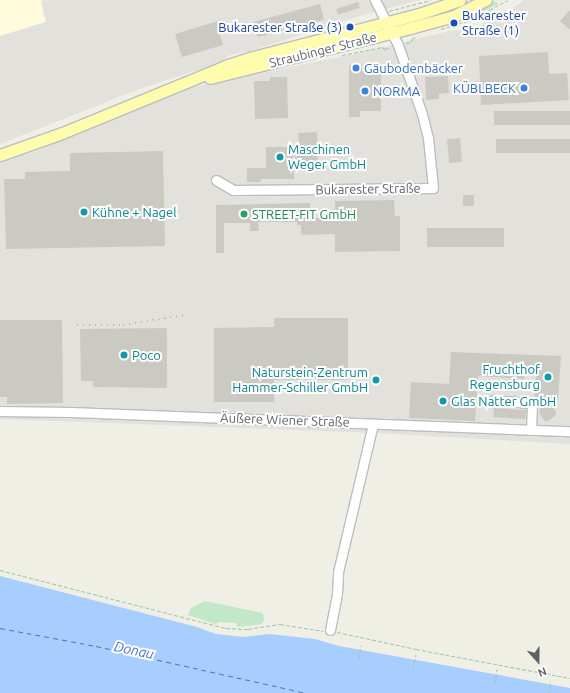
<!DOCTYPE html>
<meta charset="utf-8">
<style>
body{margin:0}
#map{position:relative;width:570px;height:693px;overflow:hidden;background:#f0efe6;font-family:Ubuntu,sans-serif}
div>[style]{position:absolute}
.commercial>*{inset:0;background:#fffbdd}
.industrial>*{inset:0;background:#e2e1db}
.green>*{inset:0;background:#c2e8c7}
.water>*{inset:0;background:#a8ceff}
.ferry>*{height:1px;margin-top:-0.5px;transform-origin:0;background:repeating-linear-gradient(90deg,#4574c8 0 5px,transparent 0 9px)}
.building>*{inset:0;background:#cbcac2;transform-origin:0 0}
.path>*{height:1px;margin-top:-0.5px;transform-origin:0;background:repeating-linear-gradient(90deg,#9ac7ad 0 4px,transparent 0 6px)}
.roads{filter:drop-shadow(1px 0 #bbbdc2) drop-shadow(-1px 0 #bbbdc2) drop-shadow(0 1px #bbbdc2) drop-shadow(0 -1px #bbbdc2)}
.minor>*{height:9px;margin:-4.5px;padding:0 4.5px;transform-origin:4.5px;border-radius:4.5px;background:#fff}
.major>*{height:11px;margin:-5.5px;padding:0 5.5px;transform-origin:5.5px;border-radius:5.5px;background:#fffcad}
.rail>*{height:2px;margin-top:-1px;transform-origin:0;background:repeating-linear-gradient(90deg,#b7b8b8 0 1px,transparent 0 6px)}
.dots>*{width:11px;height:11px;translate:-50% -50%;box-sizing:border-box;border:2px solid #fff;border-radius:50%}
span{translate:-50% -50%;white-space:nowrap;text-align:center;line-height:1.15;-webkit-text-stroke:4px #fff;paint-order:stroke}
.transit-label{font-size:13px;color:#164399}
.left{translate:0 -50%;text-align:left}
.right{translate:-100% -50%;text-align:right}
.street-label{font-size:13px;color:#5e6167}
.shop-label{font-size:13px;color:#366cbe}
.culture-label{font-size:13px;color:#0d838f}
.leisure-label{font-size:13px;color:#27864d}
.water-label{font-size:14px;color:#4574c8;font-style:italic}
.north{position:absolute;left:518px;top:641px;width:40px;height:40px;-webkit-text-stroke:3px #fff;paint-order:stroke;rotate:159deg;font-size:11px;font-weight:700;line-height:16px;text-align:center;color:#5e6167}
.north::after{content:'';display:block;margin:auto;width:14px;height:18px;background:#5e6167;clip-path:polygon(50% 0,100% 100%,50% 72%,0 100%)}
</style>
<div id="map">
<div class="commercial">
<i style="clip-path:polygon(0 0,45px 0,41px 1px,46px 22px,0 36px)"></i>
</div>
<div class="industrial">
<i style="clip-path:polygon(45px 0,421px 0,369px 13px,250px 51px,230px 55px,222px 62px,139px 89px,0 144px,0 36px,46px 22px,41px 1px)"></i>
<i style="clip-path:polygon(524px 0,570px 0,570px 444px,376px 433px,0 419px,0 161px,34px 152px,193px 87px,373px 50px,449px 31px,477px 29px,497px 13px,504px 14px)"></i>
</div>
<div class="green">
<i style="clip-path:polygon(495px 1px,499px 4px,462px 21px,463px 19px)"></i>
<i style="clip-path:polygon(205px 601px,263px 613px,264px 620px,262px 624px,238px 627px,236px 623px,220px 622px,215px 624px,188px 615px,191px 608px)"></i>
</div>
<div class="water">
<i style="clip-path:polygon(0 576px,197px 627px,216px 634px,243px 637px,269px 634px,315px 639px,339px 646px,570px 688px,570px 693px,0 693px)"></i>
</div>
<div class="ferry">
<i style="left:0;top:628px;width:98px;rotate:10.6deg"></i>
<i style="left:96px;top:646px;width:215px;rotate:12.6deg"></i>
</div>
<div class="building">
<i style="left:358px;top:2px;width:6px;height:23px;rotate:72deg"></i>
<i style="left:320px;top:4px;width:16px;height:69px;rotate:75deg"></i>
<i style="clip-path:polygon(570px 10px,570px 30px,560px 21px)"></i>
<i style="clip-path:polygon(218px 21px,221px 29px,218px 29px,223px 45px,182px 57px,175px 34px)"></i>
<i style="clip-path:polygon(548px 52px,549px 74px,567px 73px,569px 100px,481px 105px,479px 56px)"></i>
<i style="clip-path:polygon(349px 65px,362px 65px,362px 71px,381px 71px,381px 111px,360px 111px,360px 117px,349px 117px)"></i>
<i style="clip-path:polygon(448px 76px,449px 93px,439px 94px,439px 99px,426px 100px,425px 77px)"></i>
<i style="clip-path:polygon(270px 77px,287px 77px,288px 118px,255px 119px,254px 81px,270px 81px)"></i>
<i style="left:570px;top:111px;width:14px;height:76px;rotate:90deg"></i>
<i style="clip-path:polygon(317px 132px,318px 161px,294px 162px,294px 179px,261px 179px,261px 182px,247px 182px,247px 168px,266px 168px,266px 147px,299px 147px,298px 133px)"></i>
<i style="left:460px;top:138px;width:24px;height:13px;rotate:85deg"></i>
<i style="left:570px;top:139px;width:14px;height:74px;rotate:90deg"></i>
<i style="clip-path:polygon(163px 151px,165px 246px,6px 249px,4px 179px,25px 179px,25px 172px,70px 171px,70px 153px)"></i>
<i style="left:463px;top:195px;width:11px;height:11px"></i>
<i style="clip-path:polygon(394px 200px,395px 216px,400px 216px,400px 251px,335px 252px,335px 234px,301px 235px,301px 225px,297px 225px,297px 222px,258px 222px,259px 231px,250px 231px,250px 223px,224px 223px,224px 253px,216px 253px,216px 205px,310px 203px,310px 218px,335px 217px,335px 201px)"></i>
<i style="left:504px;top:228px;width:19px;height:77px;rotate:90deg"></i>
<i style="clip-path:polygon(274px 318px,348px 318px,348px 380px,274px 380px,274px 402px,214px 402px,214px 328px,274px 327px)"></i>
<i style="clip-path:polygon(0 320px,62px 320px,63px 403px,7px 404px,7px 397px,0 397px)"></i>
<i style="clip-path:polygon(167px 328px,167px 388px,93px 387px,93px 381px,81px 381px,80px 329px)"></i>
<i style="clip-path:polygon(451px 352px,561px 356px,558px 400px,534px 398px,536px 376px,524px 376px,524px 379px,478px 376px,475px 421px,409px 418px,411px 382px,449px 384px)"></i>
<i style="clip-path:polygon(548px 402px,556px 411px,556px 415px,548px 421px,545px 421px,539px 413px,539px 410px)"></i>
<i style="left:494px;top:408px;width:32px;height:9px;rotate:4deg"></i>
</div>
<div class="path">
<i style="left:389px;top:11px;width:43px;rotate:-14.7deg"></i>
<i style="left:441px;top:29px;width:28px;rotate:-17deg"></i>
<i style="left:468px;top:21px;width:45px;rotate:-27.7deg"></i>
<i style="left:406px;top:43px;width:5px;rotate:-11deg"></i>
<i style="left:411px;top:42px;width:3px;rotate:-72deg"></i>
<i style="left:412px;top:39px;width:6px;rotate:-31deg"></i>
<i style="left:342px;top:55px;width:41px;rotate:-11.3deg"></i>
<i style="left:382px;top:47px;width:4px;rotate:34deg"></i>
<i style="left:385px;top:49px;width:6px;rotate:-18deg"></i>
<i style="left:0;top:570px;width:233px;rotate:14.4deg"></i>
<i style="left:226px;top:628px;width:22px;rotate:3deg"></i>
<i style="left:248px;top:629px;width:32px;rotate:-9deg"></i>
<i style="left:280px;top:624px;width:44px;rotate:9.2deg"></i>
<i style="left:337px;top:632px;width:81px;rotate:12.1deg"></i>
<i style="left:416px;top:649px;width:157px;rotate:10.7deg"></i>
<i style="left:359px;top:658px;width:13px;rotate:-81deg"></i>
<i style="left:413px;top:668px;width:14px;rotate:-78deg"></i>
<i style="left:495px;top:683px;width:14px;rotate:-82deg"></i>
<i style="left:549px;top:693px;width:12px;rotate:-81deg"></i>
</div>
<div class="roads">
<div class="minor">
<i style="left:216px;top:180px;width:20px;rotate:30deg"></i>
<i style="left:233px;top:190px;width:200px;rotate:-0.6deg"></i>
<i style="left:433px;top:188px;width:50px;rotate:-95.7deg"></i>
<i style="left:428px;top:138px;width:25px;rotate:-104deg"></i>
<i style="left:422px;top:114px;width:73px;rotate:-109.2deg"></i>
<i style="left:398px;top:45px;width:51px;rotate:-117.1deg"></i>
<i style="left:494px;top:400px;width:38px;rotate:5deg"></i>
<i style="left:532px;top:403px;width:27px;rotate:92deg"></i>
<i style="left:0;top:411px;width:71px;rotate:0.8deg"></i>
<i style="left:71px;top:412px;width:499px;rotate:2.2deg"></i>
<i style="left:330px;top:630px;width:37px;rotate:-79deg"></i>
<i style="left:337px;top:594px;width:22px;rotate:-87deg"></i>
<i style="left:338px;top:572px;width:152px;rotate:-76.7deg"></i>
</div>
<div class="major">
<i style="left:210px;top:78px;width:210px;rotate:-14deg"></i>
<i style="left:414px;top:27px;width:41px;rotate:-15.4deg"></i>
<i style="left:454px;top:16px;width:36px;rotate:-27deg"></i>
<i style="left:0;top:155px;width:66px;rotate:-19.5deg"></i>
<i style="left:62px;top:133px;width:176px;rotate:-22.3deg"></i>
<i style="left:225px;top:66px;width:25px;rotate:-18deg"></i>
<i style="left:249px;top:58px;width:176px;rotate:-14.5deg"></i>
<i style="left:419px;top:14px;width:43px;rotate:-18.9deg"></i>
</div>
</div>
<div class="rail">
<i style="left:77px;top:325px;width:46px"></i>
<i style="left:123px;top:325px;width:62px;rotate:-9.3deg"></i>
</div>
<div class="dots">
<i style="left:454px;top:23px;background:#1a4fb4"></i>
<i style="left:350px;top:27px;background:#1a4fb4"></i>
<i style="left:356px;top:68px;background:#3f7fe0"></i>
<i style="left:524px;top:88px;background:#3f7fe0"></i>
<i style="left:365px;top:91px;background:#3f7fe0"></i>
<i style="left:280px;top:157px;background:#0f9aa8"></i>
<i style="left:84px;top:212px;background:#0f9aa8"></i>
<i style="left:244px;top:214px;background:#2e9e5b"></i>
<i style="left:124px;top:355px;background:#0f9aa8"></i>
<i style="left:548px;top:377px;background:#0f9aa8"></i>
<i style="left:376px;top:380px;background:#0f9aa8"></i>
<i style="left:443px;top:401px;background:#0f9aa8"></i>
</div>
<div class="transit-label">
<span class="left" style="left:462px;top:23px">Bukarester<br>Straße (1)</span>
<span class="right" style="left:342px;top:27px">Bukarester Straße (3)</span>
</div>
<div class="street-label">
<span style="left:323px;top:50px;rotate:-14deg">Straubinger Straße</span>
<span style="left:368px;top:189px;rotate:-1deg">Bukarester Straße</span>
<span style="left:285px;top:420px;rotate:2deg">Äußere Wiener Straße</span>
</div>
<div class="shop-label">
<span class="left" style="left:364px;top:68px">Gäubodenbäcker</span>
<span class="right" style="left:516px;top:88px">KÜBLBECK</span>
<span class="left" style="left:373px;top:91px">NORMA</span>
</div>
<div class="culture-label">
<span class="left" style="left:288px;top:157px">Maschinen<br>Weger GmbH</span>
<span class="left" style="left:92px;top:212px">Kühne + Nagel</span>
<span class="left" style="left:132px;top:355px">Poco</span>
<span class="right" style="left:540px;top:377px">Fruchthof<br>Regensburg</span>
<span class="right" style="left:368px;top:380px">Naturstein-Zentrum<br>Hammer-Schiller GmbH</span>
<span class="left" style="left:451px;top:401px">Glas Natter GmbH</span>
</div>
<div class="leisure-label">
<span class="left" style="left:252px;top:214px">STREET-FIT GmbH</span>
</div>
<div class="water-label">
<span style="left:134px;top:650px;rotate:12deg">Donau</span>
</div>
<div class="north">N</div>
</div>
